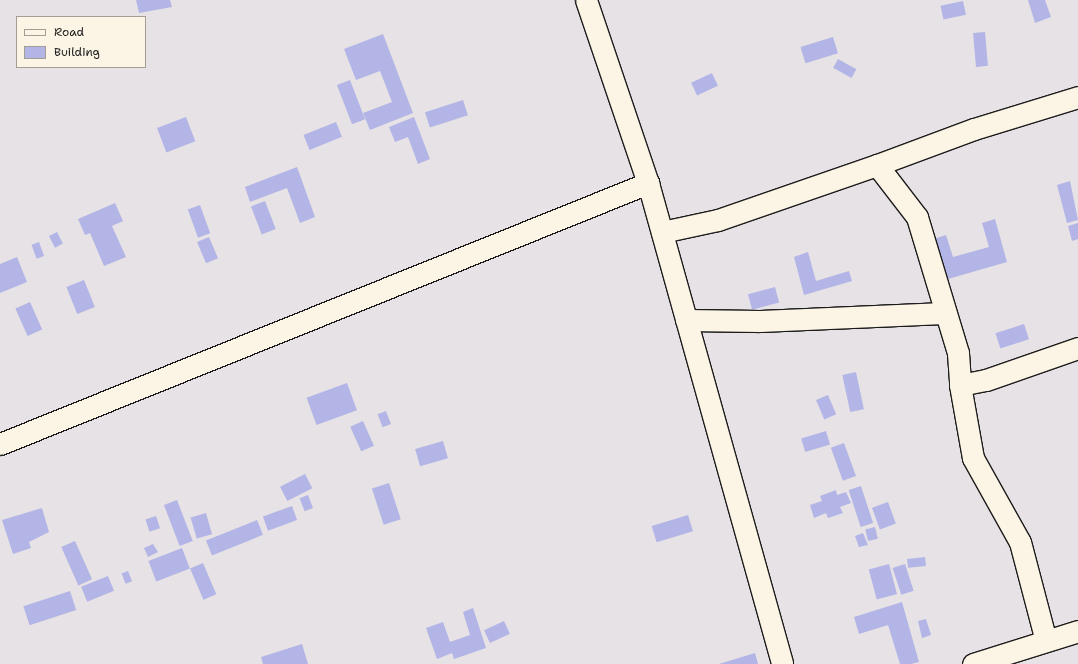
<!DOCTYPE html>
<style>
body{margin:0}
#map{position:relative;width:1078px;height:664px;overflow:hidden;background:#e6e2e5;font-family:"Shantell Sans",sans-serif}
div>[style]{position:absolute}
.building>*{inset:0;background:#b3b5e6;transform-origin:0 0}
.roads{filter:drop-shadow(1px 0 #1c1c1c) drop-shadow(-1px 0 #1c1c1c) drop-shadow(0 1px #1c1c1c) drop-shadow(0 -1px #1c1c1c)}
.street>*{height:21px;margin:-10.5px;padding:0 10.5px;transform-origin:10.5px;border-radius:10.5px;background:#fcf5e5}
span{translate:-50% -50%;white-space:nowrap;text-align:center;line-height:1.15;-webkit-text-stroke:3px #fcf5e5;paint-order:stroke}
.legend{position:absolute;left:16px;top:16px;width:130px;height:52px;box-sizing:border-box;background:#fcf5e5;border:1px solid #a29e95;margin:0;padding:5px 7px;list-style:none;font-size:12px;color:#1c1c1c}
.legend li{display:flex;align-items:center;gap:8px;height:20px}
.legend b{width:20px;border:1px solid #a29e95}
</style>
<div id="map">
<div class="building">
<i style="clip-path:polygon(136px 0,170px 0,172px 7px,139px 13px)"></i>
<i style="clip-path:polygon(1028px 0,1045px 0,1051px 17px,1035px 23px)"></i>
<i style="left:963px;top:1px;width:14px;height:23px;rotate:78deg"></i>
<i style="left:985px;top:32px;width:34px;height:12px;rotate:85deg"></i>
<i style="clip-path:polygon(383px 34px,413px 113px,370px 130px,363px 113px,392px 102px,380px 71px,356px 80px,344px 49px)"></i>
<i style="left:833px;top:37px;width:17px;height:34px;rotate:73deg"></i>
<i style="left:838px;top:59px;width:21px;height:10px;rotate:29deg"></i>
<i style="left:712px;top:73px;width:14px;height:23px;rotate:65deg"></i>
<i style="left:350px;top:80px;width:42px;height:14px;rotate:69deg"></i>
<i style="left:463px;top:100px;width:16px;height:40px;rotate:72deg"></i>
<i style="left:186px;top:117px;width:26px;height:31px;rotate:69deg"></i>
<i style="clip-path:polygon(414px 117px,430px 159px,418px 164px,408px 137px,395px 142px,389px 127px)"></i>
<i style="left:336px;top:122px;width:16px;height:35px;rotate:68deg"></i>
<i style="clip-path:polygon(297px 167px,315px 217px,300px 223px,287px 188px,250px 202px,245px 187px)"></i>
<i style="clip-path:polygon(1070px 181px,1078px 220px,1067px 223px,1057px 185px)"></i>
<i style="left:265px;top:201px;width:30px;height:15px;rotate:69deg"></i>
<i style="clip-path:polygon(115px 203px,123px 221px,112px 226px,126px 257px,104px 266px,90px 233px,85px 235px,78px 219px)"></i>
<i style="left:200px;top:205px;width:30px;height:13px;rotate:70deg"></i>
<i style="clip-path:polygon(995px 219px,1007px 262px,941px 281px,930px 240px,946px 235px,953px 257px,989px 247px,982px 223px)"></i>
<i style="clip-path:polygon(1078px 223px,1078px 239px,1072px 241px,1068px 226px)"></i>
<i style="left:57px;top:232px;width:13px;height:9px;rotate:63deg"></i>
<i style="left:209px;top:237px;width:23px;height:13px;rotate:67deg"></i>
<i style="left:39px;top:242px;width:15px;height:8px;rotate:70deg"></i>
<i style="clip-path:polygon(808px 252px,816px 281px,849px 271px,852px 281px,804px 295px,794px 257px)"></i>
<i style="clip-path:polygon(17px 257px,27px 282px,0 293px,0 264px)"></i>
<i style="left:84px;top:280px;width:29px;height:19px;rotate:68deg"></i>
<i style="left:775px;top:287px;width:16px;height:28px;rotate:75deg"></i>
<i style="left:30px;top:302px;width:30px;height:16px;rotate:66deg"></i>
<i style="left:1024px;top:324px;width:16px;height:30px;rotate:72deg"></i>
<i style="left:856px;top:372px;width:38px;height:14px;rotate:78deg"></i>
<i style="left:347px;top:383px;width:29px;height:43px;rotate:70deg"></i>
<i style="left:828px;top:395px;width:21px;height:13px;rotate:67deg"></i>
<i style="left:386px;top:411px;width:14px;height:9px;rotate:69deg"></i>
<i style="left:363px;top:421px;width:27px;height:14px;rotate:66deg"></i>
<i style="left:826px;top:431px;width:14px;height:26px;rotate:73deg"></i>
<i style="left:443px;top:441px;width:18px;height:29px;rotate:74deg"></i>
<i style="left:844px;top:443px;width:35px;height:14px;rotate:70deg"></i>
<i style="left:305px;top:474px;width:16px;height:28px;rotate:63deg"></i>
<i style="left:389px;top:483px;width:38px;height:18px;rotate:72deg"></i>
<i style="left:861px;top:486px;width:39px;height:13px;rotate:72deg"></i>
<i style="clip-path:polygon(836px 490px,837px 495px,846px 492px,851px 503px,840px 507px,843px 513px,828px 518px,826px 513px,814px 518px,810px 505px,822px 501px,820px 496px)"></i>
<i style="left:308px;top:495px;width:14px;height:9px;rotate:69deg"></i>
<i style="left:177px;top:500px;width:44px;height:14px;rotate:69deg"></i>
<i style="left:888px;top:502px;width:23px;height:17px;rotate:70deg"></i>
<i style="left:292px;top:506px;width:15px;height:31px;rotate:70deg"></i>
<i style="clip-path:polygon(42px 508px,49px 532px,29px 542px,31px 548px,13px 554px,2px 520px)"></i>
<i style="left:206px;top:513px;width:22px;height:16px;rotate:74deg"></i>
<i style="left:688px;top:515px;width:17px;height:38px;rotate:73deg"></i>
<i style="left:156px;top:516px;width:13px;height:11px;rotate:72deg"></i>
<i style="left:257px;top:520px;width:16px;height:55px;rotate:68deg"></i>
<i style="left:875px;top:527px;width:12px;height:10px;rotate:76deg"></i>
<i style="clip-path:polygon(863px 533px,868px 545px,859px 547px,855px 536px)"></i>
<i style="left:75px;top:541px;width:42px;height:15px;rotate:66deg"></i>
<i style="clip-path:polygon(153px 544px,158px 552px,148px 557px,144px 548px)"></i>
<i style="left:182px;top:548px;width:22px;height:36px;rotate:69deg"></i>
<i style="left:925px;top:557px;width:9px;height:18px;rotate:84deg"></i>
<i style="left:203px;top:563px;width:34px;height:14px;rotate:67deg"></i>
<i style="left:889px;top:564px;width:31px;height:21px;rotate:75deg"></i>
<i style="left:905px;top:564px;width:28px;height:13px;rotate:72deg"></i>
<i style="left:128px;top:571px;width:11px;height:7px;rotate:68deg"></i>
<i style="left:108px;top:576px;width:16px;height:29px;rotate:68deg"></i>
<i style="left:70px;top:591px;width:20px;height:49px;rotate:72deg"></i>
<i style="clip-path:polygon(902px 602px,919px 662px,911px 664px,900px 664px,888px 625px,859px 634px,854px 617px)"></i>
<i style="clip-path:polygon(473px 608px,486px 648px,454px 659px,452px 653px,437px 659px,426px 628px,443px 622px,450px 642px,470px 635px,463px 612px)"></i>
<i style="clip-path:polygon(926px 619px,931px 635px,922px 638px,918px 621px)"></i>
<i style="left:504px;top:621px;width:14px;height:22px;rotate:65deg"></i>
<i style="clip-path:polygon(302px 644px,308px 664px,263px 664px,261px 657px)"></i>
<i style="clip-path:polygon(755px 653px,758px 664px,719px 664px)"></i>
</div>
<div class="roads">
<div class="street">
<i style="left:586px;top:0;width:193px;rotate:71.3deg"></i>
<i style="left:648px;top:183px;width:499px;rotate:74.4deg"></i>
<i style="left:877px;top:165px;width:66px;rotate:52.4deg"></i>
<i style="left:917px;top:217px;width:142px;rotate:73.2deg"></i>
<i style="left:958px;top:353px;width:32px;rotate:86deg"></i>
<i style="left:960px;top:385px;width:74px;rotate:79.9deg"></i>
<i style="left:973px;top:458px;width:96px;rotate:60.8deg"></i>
<i style="left:1020px;top:542px;width:102px;rotate:75.3deg"></i>
<i style="left:662px;top:232px;width:57px;rotate:-12.1deg"></i>
<i style="left:718px;top:220px;width:168px;rotate:-19.1deg"></i>
<i style="left:877px;top:165px;width:103px;rotate:-20.4deg"></i>
<i style="left:974px;top:129px;width:109px;rotate:-17.1deg"></i>
<i style="left:686px;top:320px;width:73px;rotate:0.8deg"></i>
<i style="left:759px;top:321px;width:186px;rotate:-2.5deg"></i>
<i style="left:960px;top:385px;width:26px;rotate:-11deg"></i>
<i style="left:986px;top:380px;width:97px;rotate:-19.2deg"></i>
<i style="left:0;top:444px;width:699px;rotate:-21.94deg"></i>
<i style="left:973px;top:664px;width:110px;rotate:-17.4deg"></i>
</div>
</div>
<ul class="legend">
<li><b style="height:5px;background:#fcf5e5"></b>Road</li>
<li><b style="height:11px;background:#b3b5e6"></b>Building</li>
</ul>
</div>
